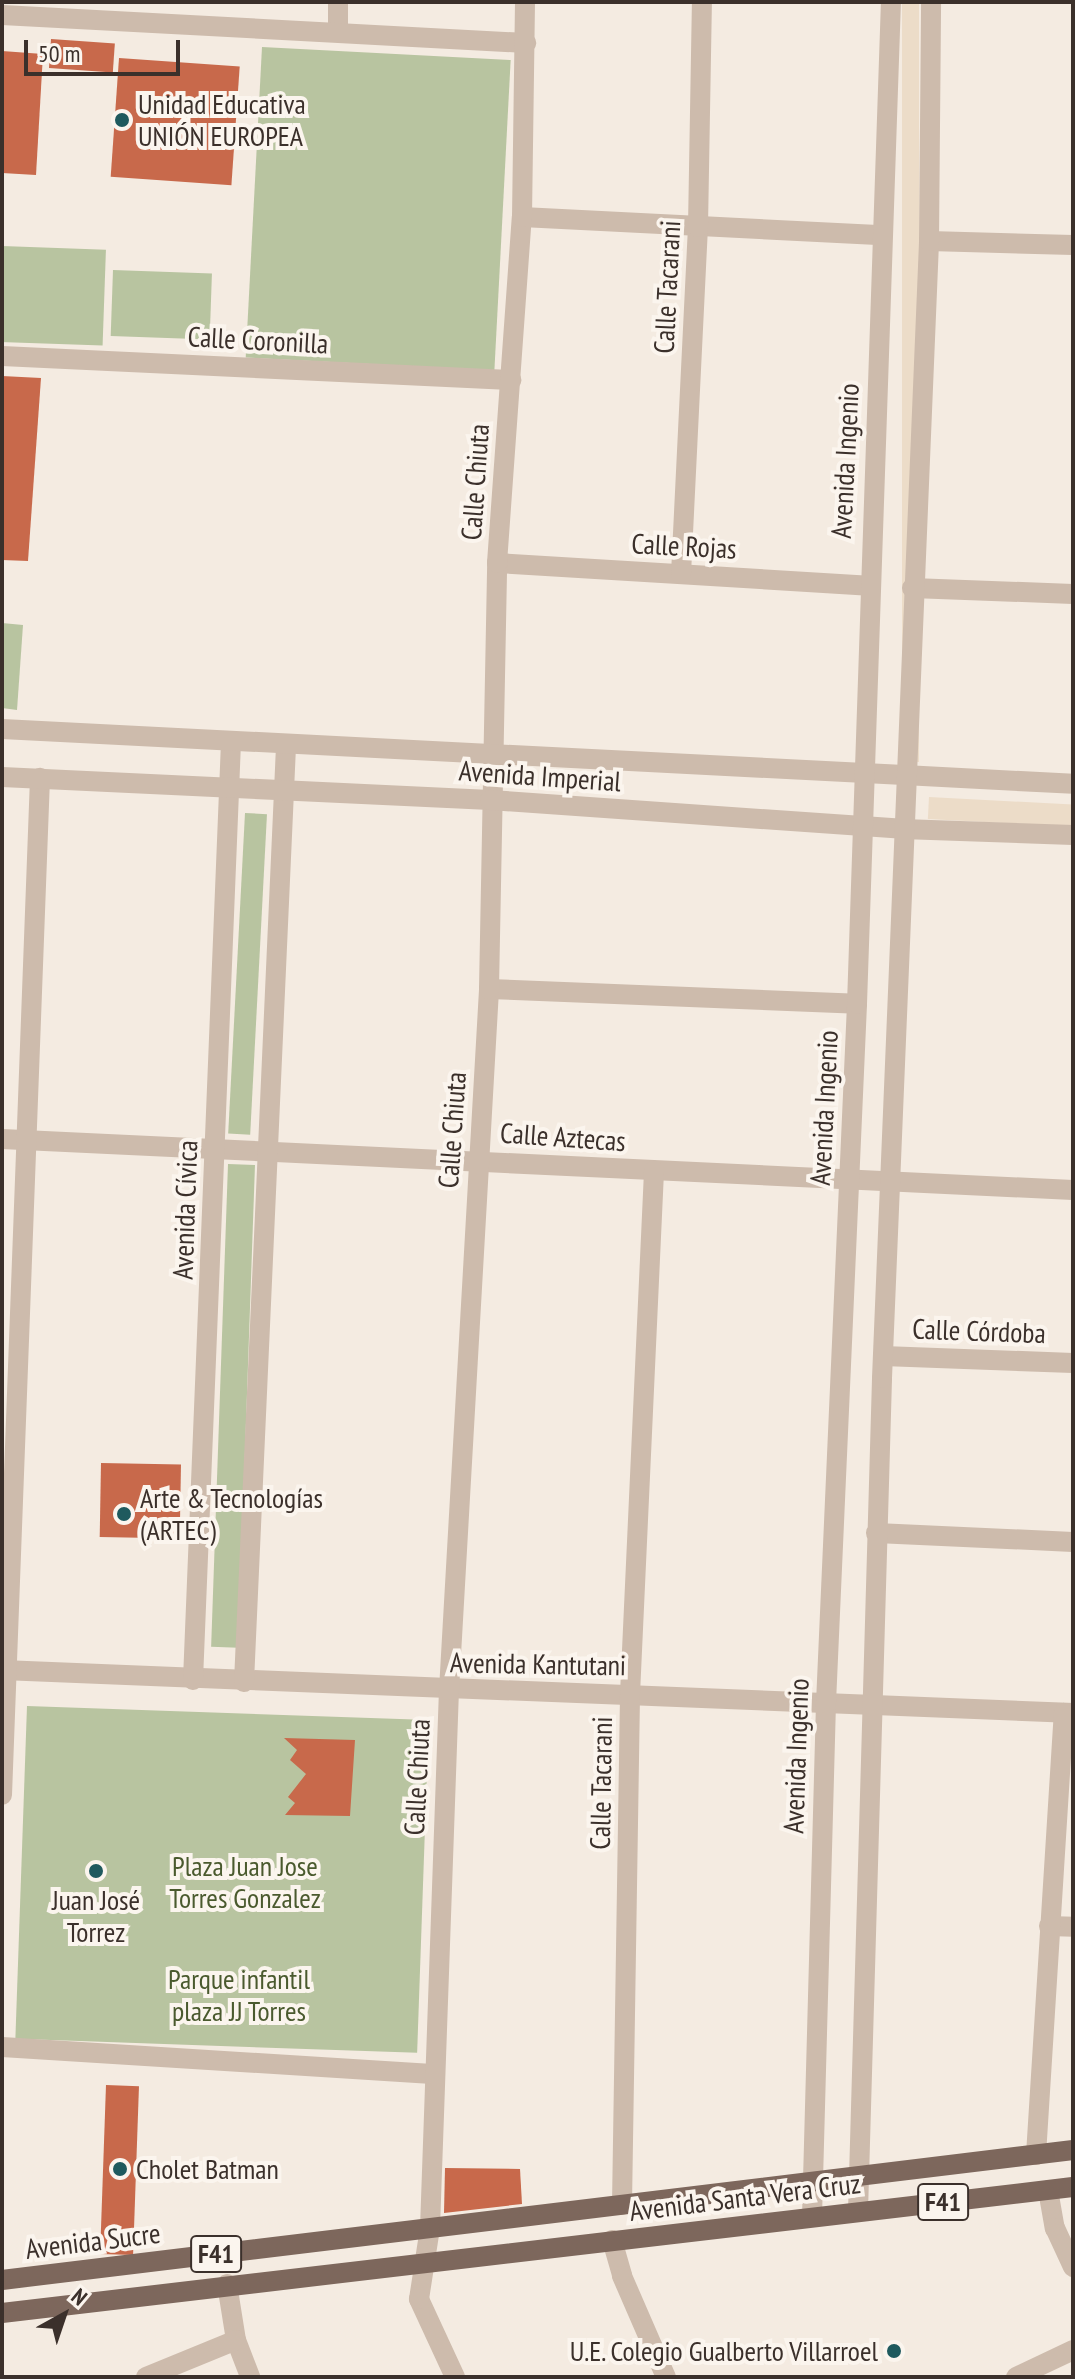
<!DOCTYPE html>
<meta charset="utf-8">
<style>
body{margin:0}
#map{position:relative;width:1075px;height:2379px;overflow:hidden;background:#f4ebe1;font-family:"PT Sans Narrow",sans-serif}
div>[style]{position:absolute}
.green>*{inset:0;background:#b8c4a0;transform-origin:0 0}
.plaza>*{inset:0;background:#ecdcc8;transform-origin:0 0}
.building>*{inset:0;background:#c8694b;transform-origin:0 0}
.minor>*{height:20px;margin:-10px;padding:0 10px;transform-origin:10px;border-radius:10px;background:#cdbbac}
.tertiary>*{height:20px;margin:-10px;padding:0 10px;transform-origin:10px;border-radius:10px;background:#cdbbac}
.primary>*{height:20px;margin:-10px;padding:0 10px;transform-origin:10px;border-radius:10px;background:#7d675c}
.dots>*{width:22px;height:22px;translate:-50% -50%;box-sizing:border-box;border:4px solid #fbf5ee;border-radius:50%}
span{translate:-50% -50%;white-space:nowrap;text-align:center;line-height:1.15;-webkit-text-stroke:8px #fbf5ee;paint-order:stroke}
.shield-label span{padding:2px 6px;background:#fbf5ee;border:2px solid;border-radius:6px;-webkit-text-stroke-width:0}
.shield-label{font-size:26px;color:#3b302b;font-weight:700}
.poi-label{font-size:28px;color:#3b302b}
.left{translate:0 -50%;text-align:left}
.right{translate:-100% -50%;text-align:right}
.street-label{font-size:28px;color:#3b302b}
.park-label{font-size:28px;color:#4a5a2e}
.frame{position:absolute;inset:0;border:4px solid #3b302b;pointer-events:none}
.north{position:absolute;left:24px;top:2275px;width:80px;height:80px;-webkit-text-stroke:6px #fbf5ee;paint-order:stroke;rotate:40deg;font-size:22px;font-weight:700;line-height:32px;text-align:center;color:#3b302b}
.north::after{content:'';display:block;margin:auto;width:28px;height:36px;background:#3b302b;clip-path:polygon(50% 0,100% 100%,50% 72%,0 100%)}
.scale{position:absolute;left:24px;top:40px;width:156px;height:36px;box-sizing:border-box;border:4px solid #3b302b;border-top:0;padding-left:10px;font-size:24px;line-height:28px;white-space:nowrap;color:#3b302b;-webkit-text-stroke:6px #fbf5ee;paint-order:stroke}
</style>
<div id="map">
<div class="green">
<i style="left:262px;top:47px;width:249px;height:311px;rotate:3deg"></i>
<i style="left:2px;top:246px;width:104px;height:96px;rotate:2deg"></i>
<i style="left:113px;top:270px;width:99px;height:66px;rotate:2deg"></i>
<i style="clip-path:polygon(2px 623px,23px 625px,17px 710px,2px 708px)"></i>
<i style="left:245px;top:813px;width:22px;height:321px;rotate:3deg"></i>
<i style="left:228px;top:1164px;width:27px;height:483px;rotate:2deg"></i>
<i style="left:27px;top:1706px;width:402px;height:333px;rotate:2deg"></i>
</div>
<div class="plaza">
<i style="left:902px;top:2px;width:17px;height:760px"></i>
<i style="left:929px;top:797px;width:144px;height:22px;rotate:3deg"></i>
</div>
<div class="building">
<i style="left:51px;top:39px;width:64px;height:29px;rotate:4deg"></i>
<i style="clip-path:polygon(2px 51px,43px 54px,36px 175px,2px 173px)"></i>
<i style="left:119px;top:58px;width:121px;height:119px;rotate:4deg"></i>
<i style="clip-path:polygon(2px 376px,41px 378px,28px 561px,2px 560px)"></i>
<i style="left:101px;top:1463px;width:80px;height:74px;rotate:1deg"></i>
<i style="clip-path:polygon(284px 1738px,355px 1740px,350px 1816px,285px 1815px,295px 1803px,288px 1797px,306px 1774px,290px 1760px,297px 1750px)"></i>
<i style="left:106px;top:2085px;width:33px;height:169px;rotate:2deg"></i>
<i style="clip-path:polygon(445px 2168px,520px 2169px,522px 2204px,444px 2213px)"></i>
</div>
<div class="minor">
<i style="left:338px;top:2px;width:27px;rotate:90deg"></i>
<i style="left:2px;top:15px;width:525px;rotate:3.06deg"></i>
<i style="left:522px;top:217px;width:361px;rotate:2.9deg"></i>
<i style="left:929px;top:241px;width:144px;rotate:1.6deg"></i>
<i style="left:2px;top:356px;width:510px;rotate:2.7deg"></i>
<i style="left:497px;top:563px;width:372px;rotate:3.5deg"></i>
<i style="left:681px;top:574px;width:347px;rotate:-87.2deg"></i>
<i style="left:698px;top:227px;width:225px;rotate:-89deg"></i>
<i style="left:912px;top:588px;width:161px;rotate:2.1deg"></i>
<i style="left:904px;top:775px;width:169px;rotate:3deg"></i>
<i style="left:902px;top:829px;width:171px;rotate:2deg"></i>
<i style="left:489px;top:989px;width:368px;rotate:2.3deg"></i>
<i style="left:2px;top:1139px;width:1072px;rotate:2.73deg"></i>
<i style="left:883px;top:1356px;width:190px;rotate:2.1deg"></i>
<i style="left:876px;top:1533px;width:197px;rotate:2.6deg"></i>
<i style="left:2px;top:1670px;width:1072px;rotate:2.3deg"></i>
<i style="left:193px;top:1680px;width:939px;rotate:-87.68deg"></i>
<i style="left:244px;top:1682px;width:937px;rotate:-87.43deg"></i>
<i style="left:2px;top:1795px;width:1018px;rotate:-87.86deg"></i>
<i style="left:1049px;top:1926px;width:24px;rotate:2deg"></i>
<i style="left:2px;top:2047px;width:431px;rotate:3.6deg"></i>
<i style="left:1036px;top:2155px;width:443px;rotate:-86.4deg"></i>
<i style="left:1048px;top:2190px;width:39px;rotate:80deg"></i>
<i style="left:1055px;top:2228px;width:43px;rotate:65.2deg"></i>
<i style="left:622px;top:2205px;width:511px;rotate:-89.1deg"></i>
<i style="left:630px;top:1694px;width:524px;rotate:-87.37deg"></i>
<i style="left:612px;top:2240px;width:37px;rotate:74deg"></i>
<i style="left:622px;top:2276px;width:110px;rotate:66.5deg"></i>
<i style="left:227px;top:2284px;width:57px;rotate:80.9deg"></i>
<i style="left:236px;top:2340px;width:40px;rotate:69deg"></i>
<i style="left:146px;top:2377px;width:97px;rotate:-22.3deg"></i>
<i style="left:455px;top:2377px;width:86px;rotate:-114.8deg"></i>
<i style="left:419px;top:2299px;width:72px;rotate:-81.2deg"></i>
<i style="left:430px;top:2228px;width:538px;rotate:-87.98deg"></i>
<i style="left:449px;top:1690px;width:702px;rotate:-86.73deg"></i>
<i style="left:489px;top:989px;width:426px;rotate:-88.9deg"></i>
<i style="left:497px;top:563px;width:347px;rotate:-85.9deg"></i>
<i style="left:522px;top:217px;width:215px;rotate:-89.2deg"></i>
<i style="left:1016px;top:2377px;width:63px;rotate:-25.3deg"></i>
</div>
<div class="tertiary">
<i style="left:2px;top:729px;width:903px;rotate:2.92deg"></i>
<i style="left:2px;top:777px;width:489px;rotate:2.7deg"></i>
<i style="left:490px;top:800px;width:413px;rotate:4deg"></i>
<i style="left:858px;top:2212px;width:834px;rotate:-88.35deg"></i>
<i style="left:882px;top:1378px;width:1138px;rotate:-87.63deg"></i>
<i style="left:929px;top:241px;width:239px;rotate:-89.5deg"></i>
<i style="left:812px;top:2217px;width:514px;rotate:-88.44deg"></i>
<i style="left:826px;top:1703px;width:700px;rotate:-87.46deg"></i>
<i style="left:857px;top:1004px;width:1003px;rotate:-88.06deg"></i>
</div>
<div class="primary">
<i style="left:2px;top:2280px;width:1079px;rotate:-6.92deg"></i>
<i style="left:2px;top:2313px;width:1078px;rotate:-6.71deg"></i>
</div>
<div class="dots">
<i style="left:122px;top:120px;background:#1f5a5e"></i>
<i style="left:124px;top:1514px;background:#1f5a5e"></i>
<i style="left:96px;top:1871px;background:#1f5a5e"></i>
<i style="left:120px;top:2169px;background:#1f5a5e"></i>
<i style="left:894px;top:2351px;background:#1f5a5e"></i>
</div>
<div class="shield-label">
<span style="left:943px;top:2202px">F41</span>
<span style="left:216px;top:2254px">F41</span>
</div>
<div class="poi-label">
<span class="left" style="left:138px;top:120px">Unidad Educativa<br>UNIÓN EUROPEA</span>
<span class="left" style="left:140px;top:1514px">Arte &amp; Tecnologías<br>(ARTEC)</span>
<span style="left:96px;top:1916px">Juan José<br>Torrez</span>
<span class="left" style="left:136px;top:2169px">Cholet Batman</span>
<span class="right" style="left:878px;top:2351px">U.E. Colegio Gualberto Villarroel</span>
</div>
<div class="street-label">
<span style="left:667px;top:287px;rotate:-87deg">Calle Tacarani</span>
<span style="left:258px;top:340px;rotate:3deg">Calle Coronilla</span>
<span style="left:845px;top:461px;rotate:-87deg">Avenida Ingenio</span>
<span style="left:475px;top:482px;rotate:-86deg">Calle Chiuta</span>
<span style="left:684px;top:546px;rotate:3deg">Calle Rojas</span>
<span style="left:540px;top:776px;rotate:4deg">Avenida Imperial</span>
<span style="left:824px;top:1108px;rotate:-87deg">Avenida Ingenio</span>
<span style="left:452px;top:1130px;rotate:-86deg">Calle Chiuta</span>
<span style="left:563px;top:1137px;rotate:4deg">Calle Aztecas</span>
<span style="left:185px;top:1210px;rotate:-88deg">Avenida Cívica</span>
<span style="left:979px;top:1331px;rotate:2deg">Calle Córdoba</span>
<span style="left:538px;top:1664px;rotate:1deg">Avenida Kantutani</span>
<span style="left:796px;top:1756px;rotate:-88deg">Avenida Ingenio</span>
<span style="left:417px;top:1777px;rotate:-87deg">Calle Chiuta</span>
<span style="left:601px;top:1783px;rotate:-89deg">Calle Tacarani</span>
<span style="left:745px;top:2197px;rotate:-7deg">Avenida Santa Vera Cruz</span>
<span style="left:93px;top:2241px;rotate:-7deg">Avenida Sucre</span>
</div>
<div class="park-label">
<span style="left:245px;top:1882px">Plaza Juan Jose<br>Torres Gonzalez</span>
<span style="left:239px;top:1995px">Parque infantil<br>plaza JJ Torres</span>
</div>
<div class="frame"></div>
<div class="north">N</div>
<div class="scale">50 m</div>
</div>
